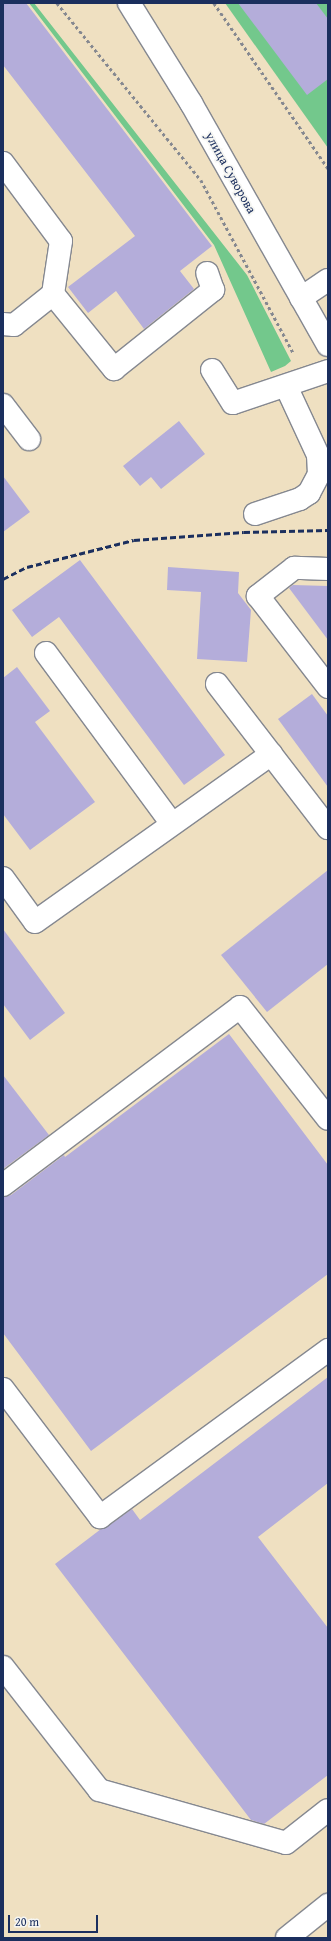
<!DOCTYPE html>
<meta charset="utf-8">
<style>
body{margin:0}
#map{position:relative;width:331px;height:1941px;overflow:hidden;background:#efe0c1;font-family:"Gentium Book Plus",serif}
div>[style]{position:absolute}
.green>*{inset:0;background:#73c88c}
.building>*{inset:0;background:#b4adda}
.path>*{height:2.5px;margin-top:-1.25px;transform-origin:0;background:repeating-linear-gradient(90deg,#858890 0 3px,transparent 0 6px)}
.roads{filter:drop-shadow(1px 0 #858890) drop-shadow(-1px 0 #858890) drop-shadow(0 1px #858890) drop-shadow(0 -1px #858890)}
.minor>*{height:22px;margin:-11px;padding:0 11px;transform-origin:11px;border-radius:11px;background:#fff}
.major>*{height:22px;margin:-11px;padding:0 11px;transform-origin:11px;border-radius:11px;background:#fff}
.rail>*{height:3px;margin-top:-1.5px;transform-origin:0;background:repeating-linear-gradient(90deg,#1b2f5e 0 6px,transparent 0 9px)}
span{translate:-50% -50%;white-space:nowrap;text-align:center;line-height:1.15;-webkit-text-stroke:3.5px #f6f6f2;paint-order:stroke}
.street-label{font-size:13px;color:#1b2f5e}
.frame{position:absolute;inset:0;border:4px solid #1b2f5e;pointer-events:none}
.scale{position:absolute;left:8px;top:1915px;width:90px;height:18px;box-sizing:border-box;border:2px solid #1b2f5e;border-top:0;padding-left:5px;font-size:12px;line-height:14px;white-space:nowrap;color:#1b2f5e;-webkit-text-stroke:3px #f6f6f2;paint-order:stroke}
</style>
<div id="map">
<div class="green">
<i style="clip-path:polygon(29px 3px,34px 3px,247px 275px,291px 361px,285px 366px,271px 372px,214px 245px)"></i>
<i style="clip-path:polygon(225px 3px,328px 3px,328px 148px)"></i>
</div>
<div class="building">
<i style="clip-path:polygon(3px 3px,26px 3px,212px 246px,180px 271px,194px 289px,144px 329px,116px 291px,88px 313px,68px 287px,135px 236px,3px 65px)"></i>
<i style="clip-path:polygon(238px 3px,316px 3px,328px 19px,328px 79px,307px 95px)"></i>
<i style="clip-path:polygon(179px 421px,205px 454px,161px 489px,151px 477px,140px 486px,123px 466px)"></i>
<i style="clip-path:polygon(3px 476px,30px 512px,3px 532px)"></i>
<i style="clip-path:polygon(80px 560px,225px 755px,184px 785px,59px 617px,32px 637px,12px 610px)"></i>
<i style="clip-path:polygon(168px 567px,239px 572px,238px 593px,251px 610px,247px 662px,197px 659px,201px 592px,167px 590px)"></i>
<i style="clip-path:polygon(293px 585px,328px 586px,328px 640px,289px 588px)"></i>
<i style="clip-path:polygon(17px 667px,50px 711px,35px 722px,95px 802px,30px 850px,3px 814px,3px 678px)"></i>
<i style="clip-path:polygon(312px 694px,328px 716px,328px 787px,278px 719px)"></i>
<i style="clip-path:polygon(328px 870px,328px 964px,267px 1012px,221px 955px)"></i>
<i style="clip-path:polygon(3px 929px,65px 1013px,30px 1040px,3px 1004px)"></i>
<i style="clip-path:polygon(229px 1034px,328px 1165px,328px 1274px,91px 1451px,3px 1333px,3px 1197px,11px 1195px,64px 1155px,65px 1157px)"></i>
<i style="clip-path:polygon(3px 1075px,49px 1135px,3px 1169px)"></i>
<i style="clip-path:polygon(328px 1377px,328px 1483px,258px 1537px,328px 1628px,328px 1775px,264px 1824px,251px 1820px,55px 1564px,101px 1529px,107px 1527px,132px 1509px,140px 1520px)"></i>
</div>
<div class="path">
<i style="left:57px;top:3px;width:228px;rotate:50.9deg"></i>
<i style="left:201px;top:180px;width:197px;rotate:61.9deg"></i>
<i style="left:214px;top:3px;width:201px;rotate:55.4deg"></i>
</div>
<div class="roads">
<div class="minor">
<i style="left:3px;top:163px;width:97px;rotate:53.4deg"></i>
<i style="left:61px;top:241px;width:54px;rotate:98.6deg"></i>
<i style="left:301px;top:298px;width:32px;rotate:-34deg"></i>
<i style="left:3px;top:324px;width:11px;rotate:5deg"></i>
<i style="left:14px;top:325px;width:50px;rotate:-38.5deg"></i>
<i style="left:53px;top:294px;width:97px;rotate:50.9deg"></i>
<i style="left:114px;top:369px;width:127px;rotate:-38.6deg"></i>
<i style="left:213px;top:290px;width:18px;rotate:-109deg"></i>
<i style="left:212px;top:370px;width:39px;rotate:58deg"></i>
<i style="left:233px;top:403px;width:100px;rotate:-18.6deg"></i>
<i style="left:3px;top:405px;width:43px;rotate:52.6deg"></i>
<i style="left:255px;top:514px;width:47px;rotate:-18.4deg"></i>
<i style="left:300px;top:499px;width:11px;rotate:-34deg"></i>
<i style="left:309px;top:493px;width:21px;rotate:-62deg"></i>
<i style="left:319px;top:474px;width:19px;rotate:-93deg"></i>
<i style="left:318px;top:455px;width:76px;rotate:-114.9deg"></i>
<i style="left:328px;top:569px;width:34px;rotate:-178deg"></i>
<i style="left:294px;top:568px;width:46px;rotate:142.1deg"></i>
<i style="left:258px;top:596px;width:115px;rotate:52.4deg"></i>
<i style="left:46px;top:653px;width:212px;rotate:53.6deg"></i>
<i style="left:217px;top:684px;width:182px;rotate:52.4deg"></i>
<i style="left:3px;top:878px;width:54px;rotate:54deg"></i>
<i style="left:35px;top:922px;width:290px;rotate:-35.4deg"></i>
<i style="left:3px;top:1185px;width:296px;rotate:-36.9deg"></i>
<i style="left:240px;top:1007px;width:142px;rotate:51.8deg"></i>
<i style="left:3px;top:1389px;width:161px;rotate:52.8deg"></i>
<i style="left:100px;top:1517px;width:283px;rotate:-36.2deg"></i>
<i style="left:3px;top:1667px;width:156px;rotate:52deg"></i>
<i style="left:99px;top:1790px;width:194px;rotate:15.8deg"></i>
<i style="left:286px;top:1843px;width:53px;rotate:-38.2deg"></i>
<i style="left:287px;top:1938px;width:53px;rotate:-38.8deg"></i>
</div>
<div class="major">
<i style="left:129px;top:3px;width:118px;rotate:58.2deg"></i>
<i style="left:191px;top:103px;width:278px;rotate:60.5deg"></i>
</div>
</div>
<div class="rail">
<i style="left:3px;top:579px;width:27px;rotate:-27deg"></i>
<i style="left:27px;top:567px;width:110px;rotate:-14.2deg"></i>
<i style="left:134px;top:540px;width:110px;rotate:-4.2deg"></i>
<i style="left:244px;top:532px;width:84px;rotate:-1.4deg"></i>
</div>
<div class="street-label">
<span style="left:230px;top:173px;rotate:61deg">улица Суворова</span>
</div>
<div class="frame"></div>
<div class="scale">20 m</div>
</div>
